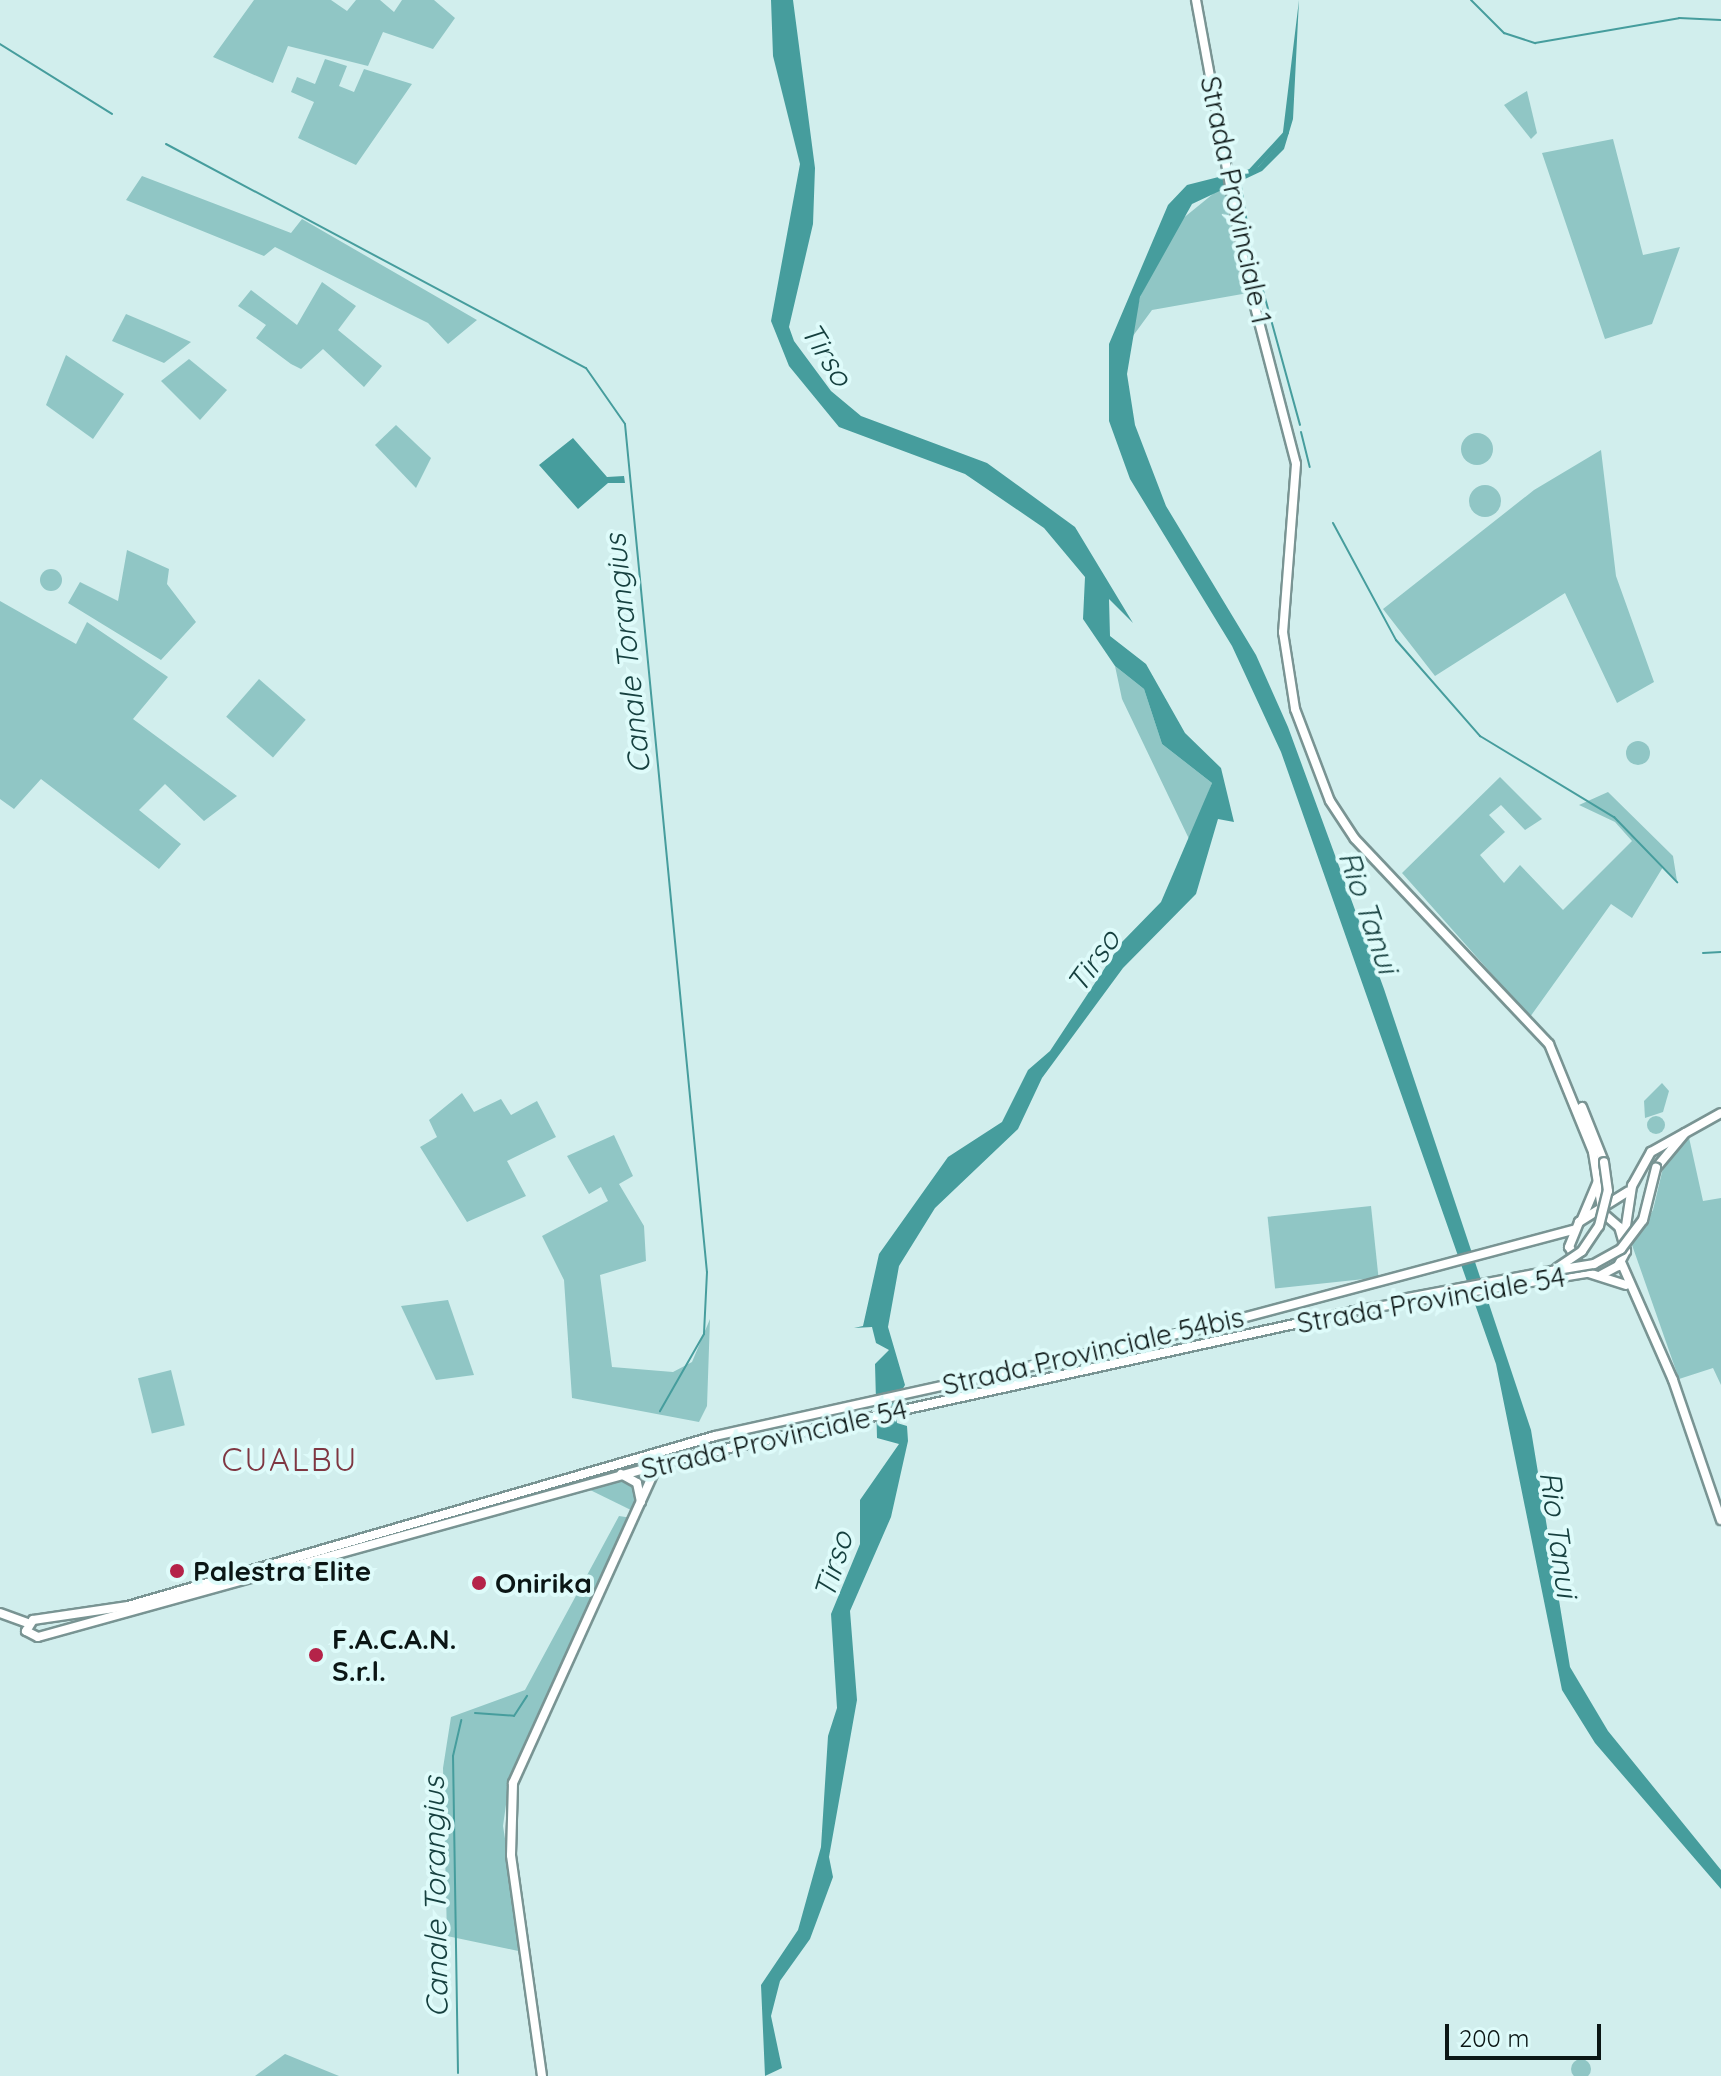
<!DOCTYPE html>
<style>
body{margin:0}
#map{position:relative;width:1721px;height:2076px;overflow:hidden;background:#d1eeed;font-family:Quicksand,sans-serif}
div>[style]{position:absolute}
.green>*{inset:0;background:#90c6c5;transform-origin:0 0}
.round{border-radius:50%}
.water>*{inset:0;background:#469d9d}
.stream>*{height:2px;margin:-1px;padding:0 1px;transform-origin:1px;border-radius:1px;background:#469d9d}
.canal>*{height:5px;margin:-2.5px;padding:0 2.5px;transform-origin:2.5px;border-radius:2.5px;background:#469d9d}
.roads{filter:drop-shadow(2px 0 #799493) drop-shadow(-2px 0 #799493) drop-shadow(0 2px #799493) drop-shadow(0 -2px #799493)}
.major>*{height:8px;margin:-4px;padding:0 4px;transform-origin:4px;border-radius:4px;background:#fff}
.bridges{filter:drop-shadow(2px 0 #799493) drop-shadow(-2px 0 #799493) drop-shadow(0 2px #799493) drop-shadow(0 -2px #799493)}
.major-bridge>*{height:8px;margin:-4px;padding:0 4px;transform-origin:4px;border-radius:4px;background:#fff}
.dots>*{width:22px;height:22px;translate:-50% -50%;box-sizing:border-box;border:4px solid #defbfa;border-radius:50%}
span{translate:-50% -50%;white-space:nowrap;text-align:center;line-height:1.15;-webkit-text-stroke:8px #defbfa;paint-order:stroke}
.street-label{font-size:28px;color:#0b1615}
.poi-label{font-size:28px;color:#0b1615;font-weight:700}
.left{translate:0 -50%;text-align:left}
.water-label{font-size:30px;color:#16403f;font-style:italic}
.quarter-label{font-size:32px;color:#7f3742;letter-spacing:2px}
.scale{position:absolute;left:1445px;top:2024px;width:156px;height:36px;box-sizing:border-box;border:4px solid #0b1615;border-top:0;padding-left:10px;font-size:24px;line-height:28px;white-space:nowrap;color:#0b1615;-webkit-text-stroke:6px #defbfa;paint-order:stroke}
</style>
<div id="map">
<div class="green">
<i style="clip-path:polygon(254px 0,331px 0,347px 11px,356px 0,380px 0,394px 12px,402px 0,434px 0,455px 18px,433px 49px,383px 32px,368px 66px,288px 46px,273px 83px,213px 57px)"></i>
<i style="clip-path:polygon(325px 59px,347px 66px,339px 86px,354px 92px,364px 69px,412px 84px,356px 165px,298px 138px,314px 102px,291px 92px,297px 77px,315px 84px)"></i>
<i style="clip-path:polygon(1527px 91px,1537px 133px,1531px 139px,1504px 105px)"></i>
<i style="clip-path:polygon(1613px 139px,1643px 255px,1680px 247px,1652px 324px,1605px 339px,1542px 153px)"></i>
<i style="clip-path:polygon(142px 176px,291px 233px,302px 219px,477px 320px,448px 344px,428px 323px,275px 247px,264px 256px,126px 200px)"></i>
<i style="clip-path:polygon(1224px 185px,1248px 293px,1152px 310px,1130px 340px,1140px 297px,1176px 224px)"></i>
<i style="clip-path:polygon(322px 282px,356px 306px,338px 330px,382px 366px,364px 387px,323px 349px,301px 369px,291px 364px,256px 338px,266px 325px,238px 306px,251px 290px,297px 325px)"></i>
<i style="clip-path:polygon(126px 314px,164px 330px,191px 342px,164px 363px,112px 341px)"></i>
<i style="clip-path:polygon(66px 355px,124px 394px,93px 439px,46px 405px)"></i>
<i style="clip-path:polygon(189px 359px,227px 390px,200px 420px,161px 381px)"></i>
<i style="clip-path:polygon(396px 425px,431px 458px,416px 488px,375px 445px)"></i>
<i class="round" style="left:1461px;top:433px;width:32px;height:32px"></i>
<i style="clip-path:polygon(1601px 450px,1616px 576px,1654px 682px,1617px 703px,1565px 593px,1435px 676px,1383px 609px,1534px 490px)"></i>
<i class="round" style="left:1469px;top:485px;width:32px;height:32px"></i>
<i style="clip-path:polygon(127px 550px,169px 569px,167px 584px,196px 622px,161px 660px,68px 603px,80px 582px,118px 601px)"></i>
<i class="round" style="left:40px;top:569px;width:22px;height:22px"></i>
<i style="clip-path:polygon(0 601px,76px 644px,87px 622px,168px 677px,133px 719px,237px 796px,204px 821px,165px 784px,139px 810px,181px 844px,159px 869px,41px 779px,14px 809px,0 799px)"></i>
<i style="clip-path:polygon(1115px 666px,1144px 689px,1162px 744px,1212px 783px,1190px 841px,1122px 699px)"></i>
<i style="left:259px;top:679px;width:62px;height:50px;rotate:41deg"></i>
<i class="round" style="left:1626px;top:741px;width:24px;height:24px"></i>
<i style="clip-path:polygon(1500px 777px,1542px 819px,1525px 830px,1501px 805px,1489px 815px,1505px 832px,1480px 855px,1504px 883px,1520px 865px,1563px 910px,1632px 841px,1615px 822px,1579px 805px,1608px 792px,1673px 856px,1677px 881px,1663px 867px,1632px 918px,1611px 904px,1530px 1017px,1402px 873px)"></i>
<i style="clip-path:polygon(1662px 1083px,1669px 1091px,1663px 1112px,1645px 1118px,1644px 1101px)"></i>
<i style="clip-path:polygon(462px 1093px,474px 1112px,501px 1099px,511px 1115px,537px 1101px,556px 1137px,507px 1161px,526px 1196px,467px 1222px,420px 1147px,437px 1137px,429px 1120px)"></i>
<i class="round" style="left:1647px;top:1116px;width:18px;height:18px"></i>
<i style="clip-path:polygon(1688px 1133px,1703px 1201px,1721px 1198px,1721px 1385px,1713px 1368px,1679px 1379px,1632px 1245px,1653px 1210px,1667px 1151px)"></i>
<i style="clip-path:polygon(614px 1135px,633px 1176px,619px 1184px,644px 1226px,646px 1261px,600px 1275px,612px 1367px,673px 1372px,692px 1362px,710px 1319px,707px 1406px,699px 1422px,572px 1398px,564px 1280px,542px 1236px,608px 1201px,601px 1187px,589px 1194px,567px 1156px)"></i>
<i style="left:1371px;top:1206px;width:72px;height:104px;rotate:84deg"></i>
<i style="clip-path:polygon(448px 1300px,474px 1375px,436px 1380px,401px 1306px)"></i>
<i style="left:171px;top:1370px;width:57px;height:34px;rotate:76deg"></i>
<i style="clip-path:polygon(620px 1477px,638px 1493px,635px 1512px,584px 1487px)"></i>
<i style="clip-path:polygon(619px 1516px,632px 1518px,510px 1776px,503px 1826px,523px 1952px,447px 1936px,443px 1768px,451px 1717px,525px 1690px)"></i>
<i style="clip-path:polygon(285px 2054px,339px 2076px,255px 2076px)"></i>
<i class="round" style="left:1571px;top:2059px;width:20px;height:20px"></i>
</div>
<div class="water">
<i style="clip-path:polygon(771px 0,793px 0,815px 168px,813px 224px,789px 327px,794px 341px,831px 391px,861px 416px,987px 463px,1075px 527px,1133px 623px,1109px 599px,1110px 636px,1146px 664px,1185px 733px,1221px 768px,1234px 822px,1218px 819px,1196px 894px,1123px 968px,1042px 1078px,1018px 1129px,935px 1208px,899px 1266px,888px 1327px,905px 1385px,894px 1404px,897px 1423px,907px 1426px,908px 1441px,891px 1517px,850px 1611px,857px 1700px,829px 1857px,833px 1877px,810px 1939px,780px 1981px,771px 2016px,782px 2068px,765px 2076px,761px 1985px,798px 1930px,821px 1847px,828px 1736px,837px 1708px,831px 1614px,860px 1544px,860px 1500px,899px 1444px,877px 1438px,875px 1364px,889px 1350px,876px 1343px,872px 1327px,854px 1328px,863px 1326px,879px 1254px,948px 1157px,1002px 1122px,1028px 1070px,1050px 1051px,1122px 942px,1161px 902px,1212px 783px,1162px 744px,1144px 689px,1115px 666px,1083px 619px,1085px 577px,1044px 528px,965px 474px,839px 427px,789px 366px,771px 321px,800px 164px,773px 56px)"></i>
<i style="clip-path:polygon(1299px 0,1293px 119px,1284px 149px,1262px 171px,1192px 204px,1140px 297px,1127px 374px,1135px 425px,1166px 506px,1256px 655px,1288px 727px,1384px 989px,1531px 1430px,1570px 1667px,1608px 1731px,1721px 1870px,1721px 1889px,1595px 1743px,1562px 1690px,1496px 1364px,1281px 752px,1232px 646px,1130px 479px,1109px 421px,1109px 344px,1168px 205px,1187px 185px,1258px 167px,1282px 140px)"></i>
<i style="clip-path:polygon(573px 438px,607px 477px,624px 476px,625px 483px,608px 483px,578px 509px,539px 465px)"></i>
</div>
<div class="stream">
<i style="left:1471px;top:0;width:47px;rotate:45deg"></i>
<i style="left:1504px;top:33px;width:33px;rotate:18deg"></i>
<i style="left:1535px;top:43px;width:146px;rotate:-9.8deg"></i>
<i style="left:1679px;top:18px;width:42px;rotate:2.7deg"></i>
<i style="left:0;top:44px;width:132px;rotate:32deg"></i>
<i style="left:166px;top:144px;width:476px;rotate:28.1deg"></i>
<i style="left:586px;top:368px;width:68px;rotate:55.1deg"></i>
<i style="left:625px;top:424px;width:852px;rotate:84.48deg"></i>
<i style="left:707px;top:1272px;width:62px;rotate:92.8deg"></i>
<i style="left:704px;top:1334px;width:89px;rotate:119.7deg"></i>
<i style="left:1240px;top:180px;width:87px;rotate:80.8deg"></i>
<i style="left:1262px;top:287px;width:143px;rotate:74.6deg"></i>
<i style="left:1301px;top:432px;width:36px;rotate:76deg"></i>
<i style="left:1333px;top:523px;width:133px;rotate:61.7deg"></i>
<i style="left:1396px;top:640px;width:128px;rotate:48.8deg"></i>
<i style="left:1480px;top:736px;width:157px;rotate:31.2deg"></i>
<i style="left:1614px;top:817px;width:91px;rotate:45.9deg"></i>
<i style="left:1703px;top:953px;width:18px;rotate:-3deg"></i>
<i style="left:475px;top:1713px;width:39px;rotate:4deg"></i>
<i style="left:514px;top:1716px;width:24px;rotate:-57deg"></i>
<i style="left:458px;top:2073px;width:317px;rotate:-90.9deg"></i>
<i style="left:453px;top:1756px;width:37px;rotate:-77deg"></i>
</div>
<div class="canal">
<i style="left:1250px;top:171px;width:53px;rotate:-47.3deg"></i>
</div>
<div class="roads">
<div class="major">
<i style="left:1196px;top:0;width:277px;rotate:79.6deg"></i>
<i style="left:1246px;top:272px;width:198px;rotate:75.4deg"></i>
<i style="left:1296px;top:464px;width:169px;rotate:94.4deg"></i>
<i style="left:1283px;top:632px;width:78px;rotate:81.1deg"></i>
<i style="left:1295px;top:709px;width:98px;rotate:69.2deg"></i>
<i style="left:1330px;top:801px;width:45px;rotate:56.7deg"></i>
<i style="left:1355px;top:839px;width:282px;rotate:46.6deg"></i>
<i style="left:1549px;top:1044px;width:117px;rotate:67.8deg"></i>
<i style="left:1593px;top:1152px;width:57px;rotate:80.9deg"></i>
<i style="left:1582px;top:1107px;width:59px;rotate:68.2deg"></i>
<i style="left:1656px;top:1168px;width:45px;rotate:-50.4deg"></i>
<i style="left:1582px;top:1219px;width:41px;rotate:-67.2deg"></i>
<i style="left:1573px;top:1230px;width:382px;rotate:165.1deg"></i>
<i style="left:1204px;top:1328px;width:501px;rotate:167.55deg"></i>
<i style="left:715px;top:1436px;width:611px;rotate:163.85deg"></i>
<i style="left:128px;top:1606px;width:96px;rotate:171.6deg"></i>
<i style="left:33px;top:1620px;width:13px;rotate:122deg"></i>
<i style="left:26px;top:1631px;width:13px;rotate:27deg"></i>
<i style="left:38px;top:1637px;width:670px;rotate:-15.49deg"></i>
<i style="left:684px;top:1458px;width:690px;rotate:-12.38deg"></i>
<i style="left:1358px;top:1310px;width:231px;rotate:-9.2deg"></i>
<i style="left:1624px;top:1239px;width:54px;rotate:-81.4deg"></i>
<i style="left:1632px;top:1186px;width:39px;rotate:-61deg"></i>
<i style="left:1651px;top:1152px;width:80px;rotate:-29.1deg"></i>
<i style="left:1621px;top:1262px;width:129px;rotate:66.2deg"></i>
<i style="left:1673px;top:1380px;width:148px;rotate:71.1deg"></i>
<i style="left:1601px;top:1275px;width:19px;rotate:-28deg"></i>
<i style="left:1618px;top:1266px;width:17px;rotate:-62deg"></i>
<i style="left:1626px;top:1251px;width:25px;rotate:-106deg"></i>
<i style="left:1619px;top:1227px;width:21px;rotate:-139deg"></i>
<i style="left:1626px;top:1285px;width:46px;rotate:-162.3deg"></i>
<i style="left:1582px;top:1271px;width:27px;rotate:-118deg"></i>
<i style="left:1569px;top:1247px;width:27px;rotate:-68deg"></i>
<i style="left:1579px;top:1222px;width:57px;rotate:-32deg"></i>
<i style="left:1397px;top:1300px;width:151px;rotate:-10.7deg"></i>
<i style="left:621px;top:1474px;width:18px;rotate:29deg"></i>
<i style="left:637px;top:1483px;width:19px;rotate:78deg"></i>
<i style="left:0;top:1613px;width:30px;rotate:20deg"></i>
<i style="left:542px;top:2076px;width:223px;rotate:-98deg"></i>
<i style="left:511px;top:1855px;width:72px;rotate:-88.4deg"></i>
<i style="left:513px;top:1783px;width:349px;rotate:-65.6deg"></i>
</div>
</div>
<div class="bridges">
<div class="major-bridge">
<i style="left:1557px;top:1268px;width:30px;rotate:-34deg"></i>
<i style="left:1582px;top:1251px;width:30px;rotate:-56deg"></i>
<i style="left:1599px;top:1226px;width:36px;rotate:-76deg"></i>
<i style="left:1608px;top:1191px;width:29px;rotate:-98deg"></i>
<i style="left:1545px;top:1272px;width:50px;rotate:-9.3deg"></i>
<i style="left:1594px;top:1264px;width:31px;rotate:-29deg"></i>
<i style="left:1621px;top:1249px;width:36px;rotate:-53deg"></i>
<i style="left:1643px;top:1220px;width:54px;rotate:-76deg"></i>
</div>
</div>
<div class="dots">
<i style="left:177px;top:1571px;background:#b52349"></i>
<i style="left:479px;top:1583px;background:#b52349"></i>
<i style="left:316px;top:1655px;background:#b52349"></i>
</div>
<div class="street-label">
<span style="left:1236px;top:200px;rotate:78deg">Strada Provinciale 1</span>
<span style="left:1431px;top:1300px;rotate:-10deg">Strada Provinciale 54</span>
<span style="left:1093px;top:1351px;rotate:-13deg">Strada Provinciale 54bis</span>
<span style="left:774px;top:1439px;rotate:-13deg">Strada Provinciale 54</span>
</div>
<div class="poi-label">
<span class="left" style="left:193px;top:1571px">Palestra Elite</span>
<span class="left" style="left:495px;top:1583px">Onirika</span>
<span class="left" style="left:332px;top:1655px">F.A.C.A.N.<br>S.r.l.</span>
</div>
<div class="water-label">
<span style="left:827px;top:354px;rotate:58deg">Tirso</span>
<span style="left:627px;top:654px;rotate:-96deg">Canale Torangius</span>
<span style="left:1369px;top:912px;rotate:71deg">Rio Tanui</span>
<span style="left:1093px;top:961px;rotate:-55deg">Tirso</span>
<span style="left:1559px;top:1534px;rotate:82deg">Rio Tanui</span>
<span style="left:833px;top:1565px;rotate:-73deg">Tirso</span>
<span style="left:435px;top:1897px;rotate:-91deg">Canale Torangius</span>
</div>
<div class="quarter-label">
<span style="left:290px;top:1459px">CUALBU</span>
</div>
<div class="scale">200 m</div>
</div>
